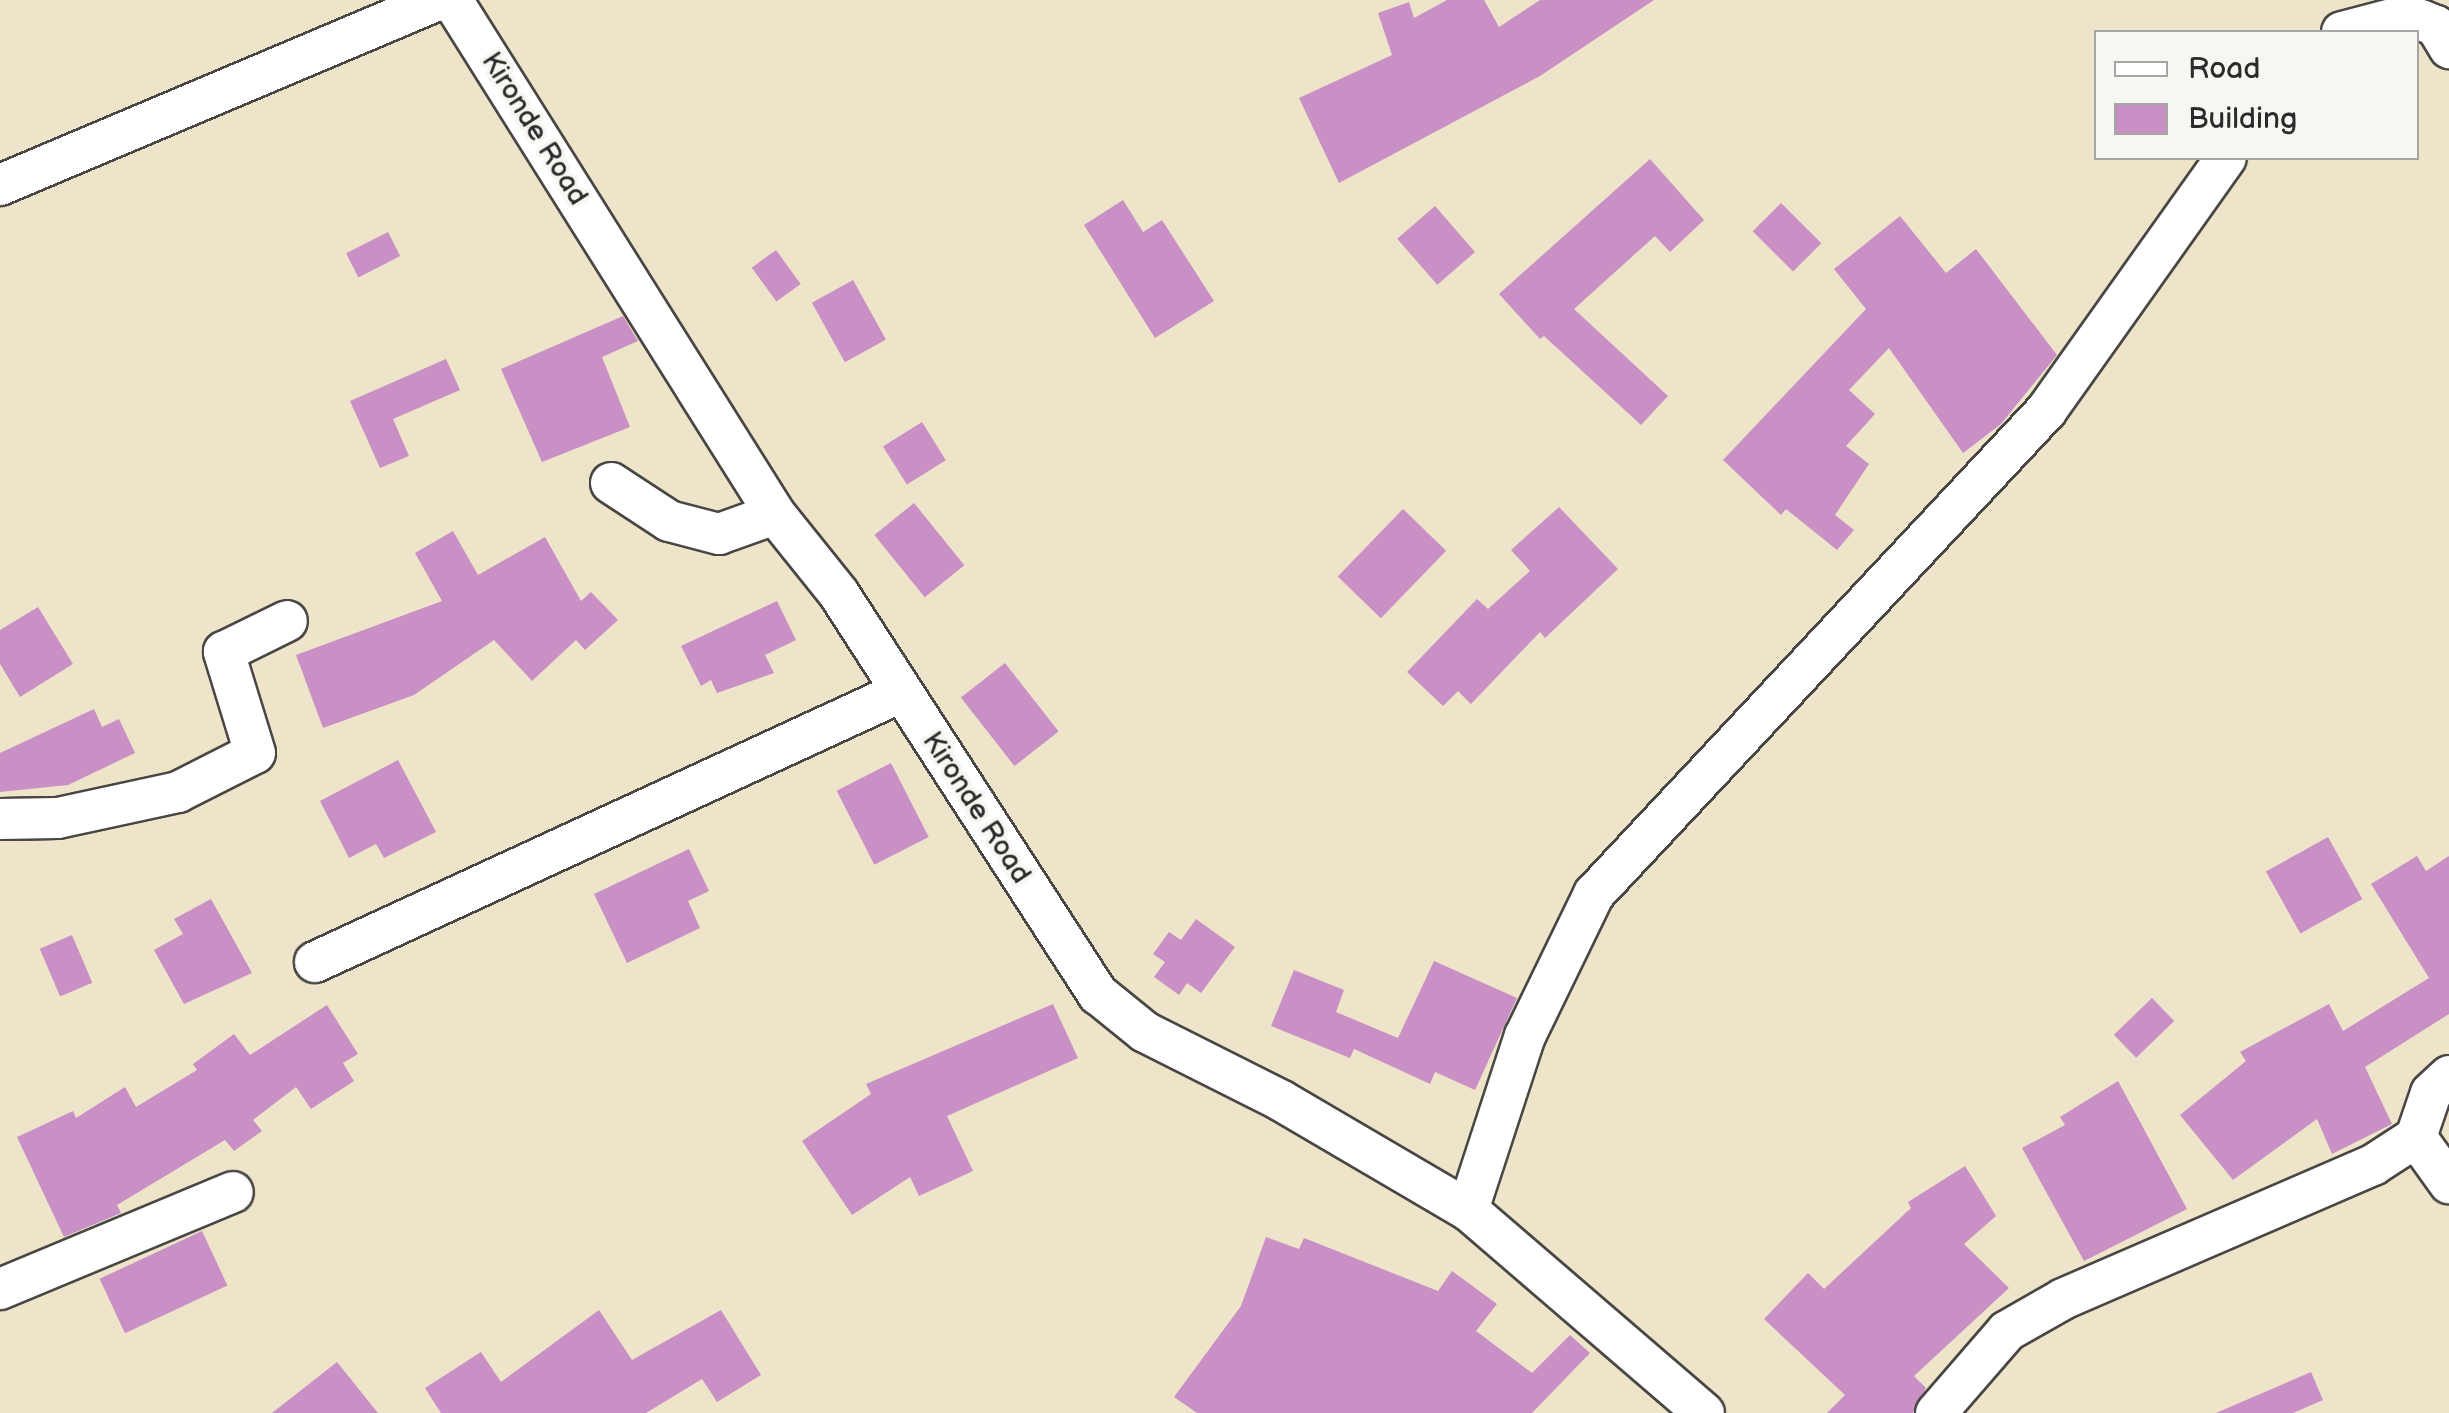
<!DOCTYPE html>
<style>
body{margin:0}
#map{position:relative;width:2449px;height:1413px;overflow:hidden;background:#eee4c9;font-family:"Balsamiq Sans",sans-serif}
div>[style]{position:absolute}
.building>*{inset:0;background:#c990c5;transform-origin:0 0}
.roads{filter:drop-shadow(2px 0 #484743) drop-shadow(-2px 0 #484743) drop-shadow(0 2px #484743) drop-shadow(0 -2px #484743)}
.minor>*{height:40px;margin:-20px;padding:0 20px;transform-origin:20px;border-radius:20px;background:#fff}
span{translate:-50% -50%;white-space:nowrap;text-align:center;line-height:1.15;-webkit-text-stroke:8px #f6f6f2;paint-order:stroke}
.street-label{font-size:28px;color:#2b2b2b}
.legend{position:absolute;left:2094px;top:30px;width:325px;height:130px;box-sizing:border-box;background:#f6f6f2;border:2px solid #a5a5a2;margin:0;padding:12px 18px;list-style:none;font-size:30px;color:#2b2b2b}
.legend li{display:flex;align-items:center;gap:20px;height:50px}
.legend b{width:50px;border:2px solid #a5a5a2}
</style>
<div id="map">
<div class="building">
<i style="clip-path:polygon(1447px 0,1484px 0,1499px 27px,1540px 0,1654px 0,1540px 76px,1339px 183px,1299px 98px,1392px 55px,1378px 13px,1409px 2px,1414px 18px)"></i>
<i style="clip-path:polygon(1650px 159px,1704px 220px,1670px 252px,1655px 236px,1574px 309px,1668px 396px,1641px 425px,1544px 336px,1540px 339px,1499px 294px)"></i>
<i style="clip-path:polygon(1123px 200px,1143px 232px,1162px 220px,1214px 301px,1155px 338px,1084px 225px)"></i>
<i style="left:1781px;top:203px;width:57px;height:40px;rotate:45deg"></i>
<i style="left:1435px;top:206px;width:61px;height:50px;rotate:49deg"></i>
<i style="clip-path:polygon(1900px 216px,1946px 273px,1976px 249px,2057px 355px,2001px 424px,1963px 453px,1889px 348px,1849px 390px,1875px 414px,1846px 446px,1869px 464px,1835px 515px,1854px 530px,1837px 550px,1786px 509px,1781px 515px,1723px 460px,1866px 309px,1834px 269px)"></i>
<i style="left:388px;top:232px;width:27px;height:47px;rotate:63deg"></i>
<i style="left:776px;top:250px;width:42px;height:30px;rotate:54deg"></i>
<i style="left:853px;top:280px;width:68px;height:47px;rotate:61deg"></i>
<i style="clip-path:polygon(623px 316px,638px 341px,602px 357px,630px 427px,542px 462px,501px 369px)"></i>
<i style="clip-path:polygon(446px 359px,460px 390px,393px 419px,409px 456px,380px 468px,350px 401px)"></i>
<i style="left:922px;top:422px;width:45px;height:46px;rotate:58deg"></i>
<i style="left:914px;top:503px;width:80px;height:51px;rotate:51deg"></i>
<i style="clip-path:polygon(1559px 507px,1618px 569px,1545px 638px,1540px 632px,1471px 704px,1458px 691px,1443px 706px,1407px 672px,1477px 599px,1488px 609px,1530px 571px,1511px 550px)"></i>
<i style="left:1403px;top:509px;width:60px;height:94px;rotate:44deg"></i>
<i style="clip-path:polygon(453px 531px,478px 575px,545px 537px,581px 601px,591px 592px,618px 620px,585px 650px,576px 640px,532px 681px,494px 640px,414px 695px,323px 728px,296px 655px,442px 601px,415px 553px)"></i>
<i style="clip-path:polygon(777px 601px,796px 640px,765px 655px,774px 673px,717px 693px,711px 680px,701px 686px,681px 646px)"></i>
<i style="clip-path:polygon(38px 607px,73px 664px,20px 697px,0 664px,0 630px)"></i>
<i style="left:1005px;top:663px;width:87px;height:56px;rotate:52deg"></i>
<i style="clip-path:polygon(94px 709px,102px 727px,119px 719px,135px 753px,68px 785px,0 792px,0 753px)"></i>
<i style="clip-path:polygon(398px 760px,436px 832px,384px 858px,376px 844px,349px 858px,320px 801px)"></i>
<i style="left:891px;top:763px;width:83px;height:61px;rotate:63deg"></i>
<i style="left:2328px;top:837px;width:71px;height:71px;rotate:61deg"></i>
<i style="clip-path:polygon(689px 849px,709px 891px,688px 901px,700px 928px,627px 963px,594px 894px)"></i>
<i style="clip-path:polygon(2417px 856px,2426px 871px,2449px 856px,2449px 1014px,2365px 1067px,2392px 1124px,2332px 1154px,2317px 1119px,2233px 1180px,2180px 1115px,2246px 1061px,2240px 1052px,2329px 1004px,2343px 1031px,2429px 978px,2371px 884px)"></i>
<i style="clip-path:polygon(211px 899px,252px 973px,184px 1004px,154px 950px,183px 934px,174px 919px)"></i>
<i style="clip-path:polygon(1196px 919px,1235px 947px,1201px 993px,1187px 983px,1179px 995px,1154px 977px,1165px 962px,1153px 954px,1169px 932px,1181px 940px)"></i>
<i style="left:72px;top:935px;width:52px;height:35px;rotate:67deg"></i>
<i style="clip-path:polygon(1434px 961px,1517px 998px,1475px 1090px,1435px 1072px,1430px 1084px,1354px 1049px,1350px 1058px,1271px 1026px,1294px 970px,1344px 990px,1336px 1012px,1398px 1038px)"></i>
<i style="left:2152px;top:998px;width:32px;height:53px;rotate:46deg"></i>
<i style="clip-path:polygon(1053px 1004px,1078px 1058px,947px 1116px,973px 1171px,919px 1196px,910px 1177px,852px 1215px,802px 1141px,871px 1094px,866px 1084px)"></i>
<i style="clip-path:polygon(327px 1005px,358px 1054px,343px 1063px,354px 1081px,311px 1109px,296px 1087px,253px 1120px,262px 1131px,234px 1151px,225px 1140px,117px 1205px,121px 1213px,64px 1237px,17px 1137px,73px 1111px,76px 1118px,125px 1087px,136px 1107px,197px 1070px,193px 1064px,234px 1034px,250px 1055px)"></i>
<i style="clip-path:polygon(2118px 1081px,2187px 1209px,2084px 1261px,2022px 1148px,2065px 1125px,2060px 1117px)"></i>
<i style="clip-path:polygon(1965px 1166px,1996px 1216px,1964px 1244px,2009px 1288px,1914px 1376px,1926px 1388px,1913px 1413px,1827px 1413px,1845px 1395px,1764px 1319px,1808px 1273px,1824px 1289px,1911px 1208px,1908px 1202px)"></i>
<i style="left:202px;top:1231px;width:60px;height:113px;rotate:65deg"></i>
<i style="clip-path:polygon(1266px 1237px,1299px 1249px,1304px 1238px,1438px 1291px,1452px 1271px,1497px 1304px,1476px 1331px,1532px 1373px,1570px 1335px,1590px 1353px,1532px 1413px,1197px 1413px,1174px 1397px,1241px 1306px)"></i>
<i style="clip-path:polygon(599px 1310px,632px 1360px,721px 1310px,761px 1375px,717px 1402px,702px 1379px,646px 1413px,441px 1413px,425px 1388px,481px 1352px,501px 1382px)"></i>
<i style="clip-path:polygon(337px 1362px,378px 1413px,272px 1413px)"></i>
<i style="clip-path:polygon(2311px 1372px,2323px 1400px,2293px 1413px,2216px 1413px)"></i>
</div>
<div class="roads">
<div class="minor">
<i style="left:452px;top:0;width:607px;rotate:57.85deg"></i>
<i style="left:775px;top:514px;width:102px;rotate:51.3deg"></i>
<i style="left:839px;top:594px;width:477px;rotate:57.1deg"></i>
<i style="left:1098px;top:994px;width:60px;rotate:39deg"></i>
<i style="left:1145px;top:1032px;width:153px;rotate:26.7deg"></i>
<i style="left:1282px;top:1101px;width:216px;rotate:30.4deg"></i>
<i style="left:1468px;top:1210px;width:311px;rotate:40.7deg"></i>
<i style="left:2342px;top:32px;width:59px;rotate:-14.7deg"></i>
<i style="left:2399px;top:17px;width:22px;rotate:8deg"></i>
<i style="left:2421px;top:20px;width:16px;rotate:22deg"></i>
<i style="left:2436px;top:26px;width:26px;rotate:59deg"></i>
<i style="left:0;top:185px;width:476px;rotate:-22.9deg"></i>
<i style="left:611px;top:483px;width:69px;rotate:33.2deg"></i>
<i style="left:669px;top:521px;width:52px;rotate:14.6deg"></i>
<i style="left:719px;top:534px;width:59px;rotate:-19.7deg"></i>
<i style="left:0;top:819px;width:58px;rotate:-1deg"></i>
<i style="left:58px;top:818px;width:123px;rotate:-12.2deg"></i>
<i style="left:178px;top:792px;width:86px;rotate:-26.9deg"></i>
<i style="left:255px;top:753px;width:106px;rotate:-107.1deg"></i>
<i style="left:224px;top:652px;width:70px;rotate:-26.2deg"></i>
<i style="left:315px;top:962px;width:645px;rotate:-24.74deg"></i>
<i style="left:2416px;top:1137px;width:57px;rotate:54.3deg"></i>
<i style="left:1468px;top:1210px;width:183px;rotate:-71.9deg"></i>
<i style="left:1525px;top:1036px;width:158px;rotate:-64.1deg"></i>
<i style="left:1594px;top:894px;width:662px;rotate:-46.9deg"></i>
<i style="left:2046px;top:411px;width:310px;rotate:-54.6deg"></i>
<i style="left:0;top:1289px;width:252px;rotate:-22.6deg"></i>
<i style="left:1936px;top:1413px;width:108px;rotate:-49.1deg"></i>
<i style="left:2007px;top:1331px;width:64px;rotate:-29.7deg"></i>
<i style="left:2063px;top:1299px;width:338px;rotate:-23.4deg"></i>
<i style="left:2373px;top:1165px;width:51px;rotate:-33.1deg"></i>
<i style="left:2416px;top:1137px;width:46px;rotate:-71.2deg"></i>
<i style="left:2431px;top:1093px;width:25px;rotate:-43deg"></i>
</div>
</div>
<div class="street-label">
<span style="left:534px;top:129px;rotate:58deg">Kironde Road</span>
<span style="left:976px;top:808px;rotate:57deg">Kironde Road</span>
</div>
<ul class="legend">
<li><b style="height:12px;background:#fff"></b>Road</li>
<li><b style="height:28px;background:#c990c5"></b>Building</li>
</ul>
</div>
